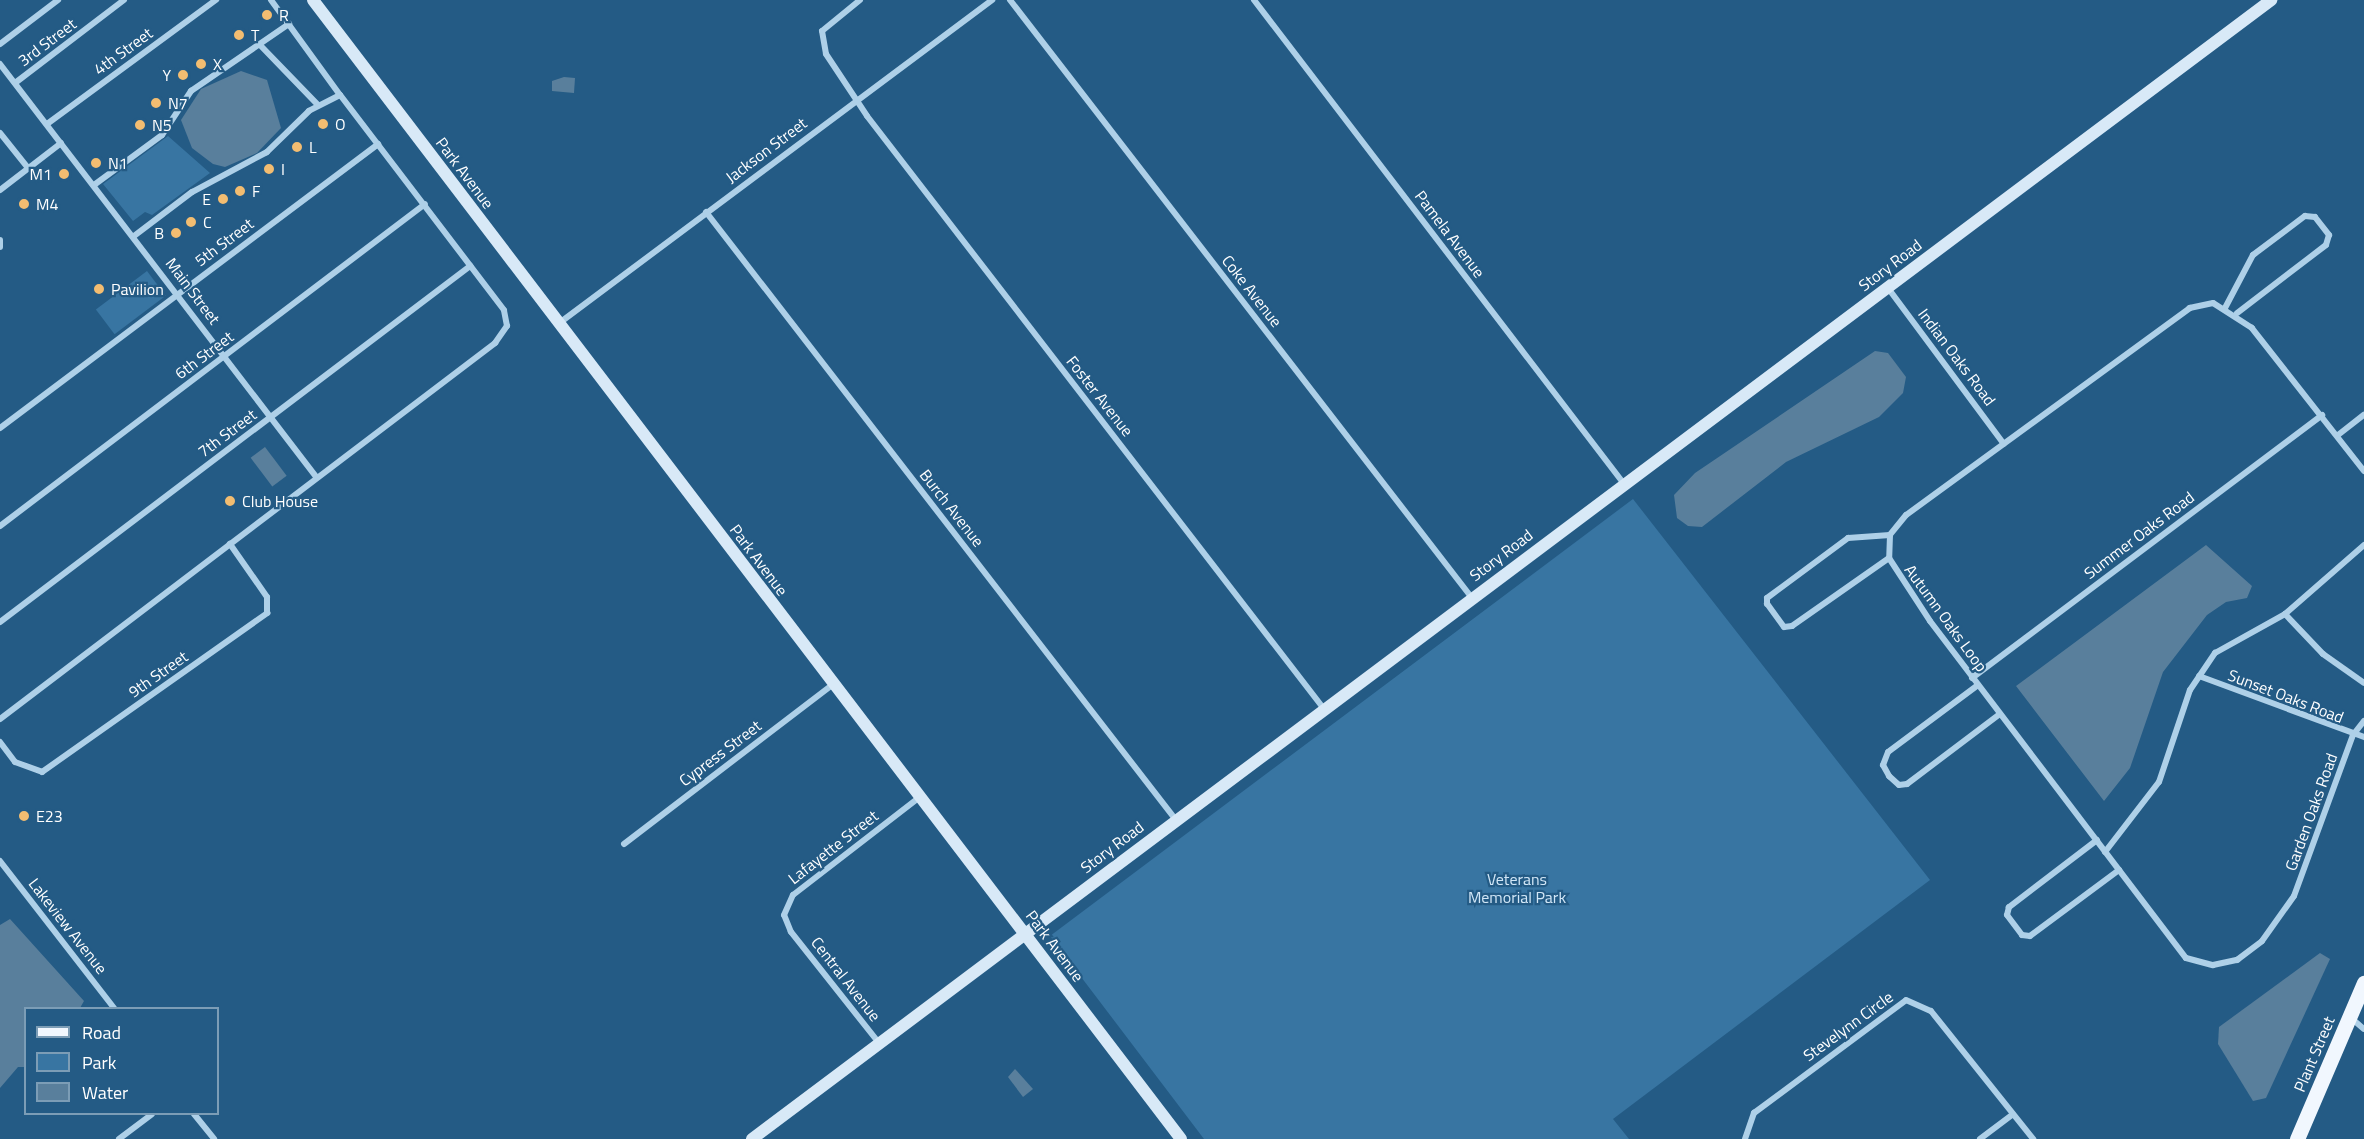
<!DOCTYPE html>
<style>
body{margin:0}
#map{position:relative;width:2364px;height:1139px;overflow:hidden;background:#245b85;font-family:"Titillium Web",sans-serif}
div>[style]{position:absolute}
.green>*{inset:0;background:#3875a2;transform-origin:0 0}
.water>*{inset:0;background:#597f9c;transform-origin:0 0}
.street>*{height:6px;margin:-3px;padding:0 3px;transform-origin:3px;border-radius:3px;background:#aed0e8}
.secondary>*{height:12px;margin:-6px;padding:0 6px;transform-origin:6px;border-radius:6px;background:#d8e9f7}
.primary>*{height:15px;margin:-7.5px;padding:0 7.5px;transform-origin:7.5px;border-radius:7.5px;background:#f1f7fe}
.dots>*{width:16px;height:16px;translate:-50% -50%;box-sizing:border-box;border:3px solid #245b85;border-radius:50%}
span{translate:-50% -50%;white-space:nowrap;text-align:center;line-height:1.15;-webkit-text-stroke:4.5px #245b85;paint-order:stroke}
.poi-label{font-size:16px;color:#fff}
.left{translate:0 -50%;text-align:left}
.right{translate:-100% -50%;text-align:right}
.street-label{font-size:16px;color:#fff}
.park-label{font-size:16px;color:#d2e7f7}
.legend{position:absolute;left:24px;top:1007px;width:195px;height:108px;box-sizing:border-box;background:#245b85;border:2px solid #7c9db6;margin:0;padding:8px 10px;list-style:none;font-size:18px;color:#fff}
.legend li{display:flex;align-items:center;gap:12px;height:30px}
.legend b{width:30px;border:2px solid #7c9db6}
</style>
<div id="map">
<div class="green">
<i style="clip-path:polygon(168px 136px,210px 173px,152px 215px,145px 212px,133px 221px,103px 184px)"></i>
<i style="left:147px;top:271px;width:31px;height:64px;rotate:53deg"></i>
<i style="clip-path:polygon(1633px 499px,1930px 880px,1613px 1119px,1629px 1139px,1204px 1139px,1050px 936px)"></i>
</div>
<div class="water">
<i style="clip-path:polygon(241px 71px,267px 80px,281px 128px,257px 153px,225px 167px,213px 164px,192px 148px,181px 120px,201px 89px)"></i>
<i style="clip-path:polygon(564px 77px,575px 78px,574px 93px,552px 91px,552px 81px)"></i>
<i style="clip-path:polygon(1875px 351px,1888px 353px,1906px 377px,1903px 393px,1879px 417px,1786px 462px,1702px 527px,1688px 526px,1677px 518px,1674px 495px,1695px 473px)"></i>
<i style="left:265px;top:447px;width:36px;height:18px;rotate:53deg"></i>
<i style="clip-path:polygon(2206px 545px,2252px 586px,2247px 598px,2226px 602px,2207px 615px,2163px 672px,2130px 768px,2104px 801px,2016px 686px)"></i>
<i style="clip-path:polygon(10px 919px,84px 1001px,80px 1008px,26px 1008px,25px 1067px,18px 1067px,0 1088px,0 925px)"></i>
<i style="clip-path:polygon(2320px 953px,2330px 959px,2266px 1098px,2253px 1101px,2218px 1044px,2219px 1027px)"></i>
<i style="clip-path:polygon(1015px 1069px,1033px 1089px,1023px 1097px,1008px 1077px)"></i>
</div>
<div class="street">
<i style="left:271px;top:0;width:117px;rotate:54deg"></i>
<i style="left:860px;top:0;width:49px;rotate:140.8deg"></i>
<i style="left:822px;top:31px;width:23px;rotate:80deg"></i>
<i style="left:826px;top:54px;width:74px;rotate:56.5deg"></i>
<i style="left:867px;top:116px;width:749px;rotate:52.38deg"></i>
<i style="left:1010px;top:0;width:756px;rotate:52.31deg"></i>
<i style="left:1254px;top:0;width:609px;rotate:52.6deg"></i>
<i style="left:0;top:44px;width:73px;rotate:-37.2deg"></i>
<i style="left:260px;top:45px;width:83px;rotate:46deg"></i>
<i style="left:0;top:64px;width:521px;rotate:52.56deg"></i>
<i style="left:15px;top:83px;width:137px;rotate:-37.3deg"></i>
<i style="left:47px;top:124px;width:210px;rotate:-36.3deg"></i>
<i style="left:0;top:133px;width:45px;rotate:51.3deg"></i>
<i style="left:94px;top:185px;width:84px;rotate:-36.3deg"></i>
<i style="left:162px;top:135px;width:53px;rotate:-56.6deg"></i>
<i style="left:191px;top:91px;width:119px;rotate:-34.4deg"></i>
<i style="left:0;top:190px;width:77px;rotate:-37.6deg"></i>
<i style="left:706px;top:212px;width:768px;rotate:52.3deg"></i>
<i style="left:0;top:240px;width:7px;rotate:90deg"></i>
<i style="left:1888px;top:288px;width:194px;rotate:53.4deg"></i>
<i style="left:2225px;top:308px;width:60px;rotate:-62.2deg"></i>
<i style="left:2253px;top:255px;width:65px;rotate:-36.9deg"></i>
<i style="left:2305px;top:216px;width:10px;rotate:6deg"></i>
<i style="left:2315px;top:217px;width:23px;rotate:52deg"></i>
<i style="left:2329px;top:235px;width:10px;rotate:107deg"></i>
<i style="left:2326px;top:245px;width:112px;rotate:142.6deg"></i>
<i style="left:558px;top:324px;width:542px;rotate:-36.74deg"></i>
<i style="left:0;top:428px;width:473px;rotate:-36.9deg"></i>
<i style="left:2338px;top:435px;width:33px;rotate:-38deg"></i>
<i style="left:2364px;top:471px;width:182px;rotate:-128.1deg"></i>
<i style="left:2252px;top:328px;width:46px;rotate:-147.3deg"></i>
<i style="left:2213px;top:303px;width:24px;rotate:168deg"></i>
<i style="left:2190px;top:308px;width:351px;rotate:143.9deg"></i>
<i style="left:1906px;top:515px;width:26px;rotate:129deg"></i>
<i style="left:1890px;top:535px;width:23px;rotate:92deg"></i>
<i style="left:1889px;top:558px;width:75px;rotate:56.9deg"></i>
<i style="left:1930px;top:621px;width:423px;rotate:52.8deg"></i>
<i style="left:2186px;top:958px;width:28px;rotate:15deg"></i>
<i style="left:2213px;top:965px;width:25px;rotate:-12deg"></i>
<i style="left:2237px;top:960px;width:31px;rotate:-37deg"></i>
<i style="left:2262px;top:941px;width:55px;rotate:-54.6deg"></i>
<i style="left:2294px;top:896px;width:171px;rotate:-69.9deg"></i>
<i style="left:2353px;top:735px;width:18px;rotate:-52deg"></i>
<i style="left:0;top:526px;width:533px;rotate:-37.15deg"></i>
<i style="left:1889px;top:558px;width:118px;rotate:145deg"></i>
<i style="left:1792px;top:626px;width:8px;rotate:173deg"></i>
<i style="left:1784px;top:627px;width:29px;rotate:-126deg"></i>
<i style="left:1767px;top:604px;width:6px;rotate:-90deg"></i>
<i style="left:1767px;top:598px;width:101px;rotate:-36.5deg"></i>
<i style="left:1848px;top:538px;width:42px;rotate:-4.1deg"></i>
<i style="left:2285px;top:614px;width:55px;rotate:46.5deg"></i>
<i style="left:2323px;top:654px;width:50px;rotate:35.3deg"></i>
<i style="left:0;top:622px;width:590px;rotate:-37.14deg"></i>
<i style="left:2199px;top:676px;width:176px;rotate:20.3deg"></i>
<i style="left:1972px;top:678px;width:438px;rotate:-36.9deg"></i>
<i style="left:1978px;top:685px;width:112px;rotate:143.3deg"></i>
<i style="left:1888px;top:752px;width:14px;rotate:111deg"></i>
<i style="left:1883px;top:765px;width:13px;rotate:61deg"></i>
<i style="left:1889px;top:776px;width:13px;rotate:42deg"></i>
<i style="left:1899px;top:785px;width:8px;rotate:-7deg"></i>
<i style="left:1907px;top:784px;width:116px;rotate:-37deg"></i>
<i style="left:0;top:719px;width:622px;rotate:-37.22deg"></i>
<i style="left:495px;top:343px;width:21px;rotate:-55deg"></i>
<i style="left:507px;top:326px;width:16px;rotate:-101deg"></i>
<i style="left:504px;top:310px;width:270px;rotate:-127.3deg"></i>
<i style="left:340px;top:95px;width:35px;rotate:153deg"></i>
<i style="left:309px;top:111px;width:59px;rotate:135.7deg"></i>
<i style="left:267px;top:152px;width:85px;rotate:151.9deg"></i>
<i style="left:192px;top:192px;width:73px;rotate:142.8deg"></i>
<i style="left:0;top:742px;width:25px;rotate:53deg"></i>
<i style="left:15px;top:762px;width:29px;rotate:20deg"></i>
<i style="left:42px;top:772px;width:276px;rotate:-35.2deg"></i>
<i style="left:267px;top:613px;width:16px;rotate:-90deg"></i>
<i style="left:267px;top:597px;width:65px;rotate:-124.9deg"></i>
<i style="left:2097px;top:840px;width:111px;rotate:142.7deg"></i>
<i style="left:2009px;top:907px;width:8px;rotate:104deg"></i>
<i style="left:2007px;top:915px;width:25px;rotate:53deg"></i>
<i style="left:2022px;top:935px;width:8px;rotate:7deg"></i>
<i style="left:2030px;top:936px;width:111px;rotate:-36.6deg"></i>
<i style="left:624px;top:844px;width:263px;rotate:-37.4deg"></i>
<i style="left:2105px;top:852px;width:88px;rotate:-52.4deg"></i>
<i style="left:2159px;top:782px;width:97px;rotate:-71.4deg"></i>
<i style="left:2190px;top:690px;width:45px;rotate:-56deg"></i>
<i style="left:2215px;top:653px;width:80px;rotate:-29.1deg"></i>
<i style="left:2285px;top:614px;width:105px;rotate:-41.1deg"></i>
<i style="left:0;top:861px;width:186px;rotate:52.2deg"></i>
<i style="left:2350px;top:1017px;width:18px;rotate:41deg"></i>
<i style="left:879px;top:1043px;width:142px;rotate:-128.4deg"></i>
<i style="left:791px;top:932px;width:18px;rotate:-112deg"></i>
<i style="left:784px;top:915px;width:22px;rotate:-66deg"></i>
<i style="left:793px;top:895px;width:160px;rotate:-37.7deg"></i>
<i style="left:194px;top:1114px;width:32px;rotate:51deg"></i>
<i style="left:119px;top:1139px;width:41px;rotate:-37.1deg"></i>
<i style="left:1745px;top:1139px;width:28px;rotate:-71deg"></i>
<i style="left:1754px;top:1113px;width:189px;rotate:-36.6deg"></i>
<i style="left:1906px;top:1000px;width:27px;rotate:24deg"></i>
<i style="left:1931px;top:1011px;width:164px;rotate:51.4deg"></i>
<i style="left:1980px;top:1139px;width:41px;rotate:-37.1deg"></i>
</div>
<div class="secondary">
<i style="left:313px;top:0;width:1432px;rotate:52.69deg"></i>
<i style="left:752px;top:1139px;width:1899px;rotate:-36.86deg"></i>
</div>
<div class="primary">
<i style="left:2297px;top:1139px;width:170px;rotate:-66.8deg"></i>
</div>
<div class="dots">
<i style="left:267px;top:15px;background:#f3bd71"></i>
<i style="left:239px;top:35px;background:#f3bd71"></i>
<i style="left:201px;top:64px;background:#f3bd71"></i>
<i style="left:183px;top:75px;background:#f3bd71"></i>
<i style="left:156px;top:103px;background:#f3bd71"></i>
<i style="left:323px;top:124px;background:#f3bd71"></i>
<i style="left:140px;top:125px;background:#f3bd71"></i>
<i style="left:297px;top:147px;background:#f3bd71"></i>
<i style="left:96px;top:163px;background:#f3bd71"></i>
<i style="left:269px;top:169px;background:#f3bd71"></i>
<i style="left:64px;top:174px;background:#f3bd71"></i>
<i style="left:240px;top:191px;background:#f3bd71"></i>
<i style="left:223px;top:199px;background:#f3bd71"></i>
<i style="left:24px;top:204px;background:#f3bd71"></i>
<i style="left:191px;top:222px;background:#f3bd71"></i>
<i style="left:176px;top:233px;background:#f3bd71"></i>
<i style="left:99px;top:289px;background:#f3bd71"></i>
<i style="left:230px;top:501px;background:#f3bd71"></i>
<i style="left:24px;top:816px;background:#f3bd71"></i>
</div>
<div class="poi-label">
<span class="left" style="left:279px;top:15px">R</span>
<span class="left" style="left:251px;top:35px">T</span>
<span class="left" style="left:213px;top:64px">X</span>
<span class="right" style="left:171px;top:75px">Y</span>
<span class="left" style="left:168px;top:103px">N7</span>
<span class="left" style="left:335px;top:124px">O</span>
<span class="left" style="left:152px;top:125px">N5</span>
<span class="left" style="left:309px;top:147px">L</span>
<span class="left" style="left:108px;top:163px">N1</span>
<span class="left" style="left:281px;top:169px">I</span>
<span class="right" style="left:52px;top:174px">M1</span>
<span class="left" style="left:252px;top:191px">F</span>
<span class="right" style="left:211px;top:199px">E</span>
<span class="left" style="left:36px;top:204px">M4</span>
<span class="left" style="left:203px;top:222px">C</span>
<span class="right" style="left:164px;top:233px">B</span>
<span class="left" style="left:111px;top:289px">Pavilion</span>
<span class="left" style="left:242px;top:501px">Club House</span>
<span class="left" style="left:36px;top:816px">E23</span>
</div>
<div class="street-label">
<span style="left:47px;top:42px;rotate:-37deg">3rd Street</span>
<span style="left:123px;top:51px;rotate:-36deg">4th Street</span>
<span style="left:766px;top:150px;rotate:-37deg">Jackson Street</span>
<span style="left:465px;top:173px;rotate:53deg">Park Avenue</span>
<span style="left:1450px;top:234px;rotate:53deg">Pamela Avenue</span>
<span style="left:224px;top:242px;rotate:-37deg">5th Street</span>
<span style="left:1890px;top:265px;rotate:-37deg">Story Road</span>
<span style="left:193px;top:291px;rotate:53deg">Main Street</span>
<span style="left:1252px;top:291px;rotate:52deg">Coke Avenue</span>
<span style="left:204px;top:355px;rotate:-37deg">6th Street</span>
<span style="left:1957px;top:357px;rotate:53deg">Indian Oaks Road</span>
<span style="left:1100px;top:396px;rotate:52deg">Foster Avenue</span>
<span style="left:227px;top:433px;rotate:-37deg">7th Street</span>
<span style="left:952px;top:508px;rotate:52deg">Burch Avenue</span>
<span style="left:2139px;top:535px;rotate:-37deg">Summer Oaks Road</span>
<span style="left:1501px;top:555px;rotate:-37deg">Story Road</span>
<span style="left:759px;top:560px;rotate:53deg">Park Avenue</span>
<span style="left:1946px;top:618px;rotate:54deg">Autumn Oaks Loop</span>
<span style="left:158px;top:674px;rotate:-35deg">9th Street</span>
<span style="left:2286px;top:696px;rotate:21deg">Sunset Oaks Road</span>
<span style="left:720px;top:753px;rotate:-37deg">Cypress Street</span>
<span style="left:2311px;top:812px;rotate:-70deg">Garden Oaks Road</span>
<span style="left:833px;top:847px;rotate:-38deg">Lafayette Street</span>
<span style="left:1112px;top:847px;rotate:-37deg">Story Road</span>
<span style="left:68px;top:926px;rotate:52deg">Lakeview Avenue</span>
<span style="left:1055px;top:946px;rotate:53deg">Park Avenue</span>
<span style="left:846px;top:979px;rotate:52deg">Central Avenue</span>
<span style="left:1848px;top:1026px;rotate:-36deg">Stevelynn Circle</span>
<span style="left:2314px;top:1054px;rotate:-67deg">Plant Street</span>
</div>
<div class="park-label">
<span style="left:1517px;top:888px">Veterans<br>Memorial Park</span>
</div>
<ul class="legend">
<li><b style="height:8px;background:#f1f7fe"></b>Road</li>
<li><b style="height:16px;background:#3875a2"></b>Park</li>
<li><b style="height:16px;background:#597f9c"></b>Water</li>
</ul>
</div>
